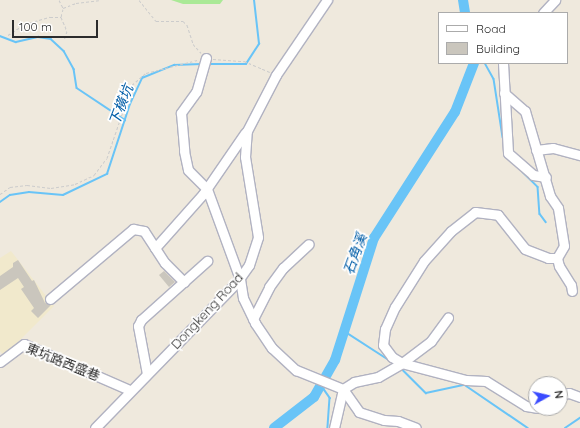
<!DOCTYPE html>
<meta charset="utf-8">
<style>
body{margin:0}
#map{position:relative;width:580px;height:428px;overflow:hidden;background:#efe9dd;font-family:Quicksand,"Noto Sans TC",sans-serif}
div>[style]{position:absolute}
.education>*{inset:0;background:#f1e9cc}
.green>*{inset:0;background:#aae996}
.stream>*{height:1.5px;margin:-0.75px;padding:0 0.75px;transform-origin:0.75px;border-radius:0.75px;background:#69c4f7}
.river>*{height:10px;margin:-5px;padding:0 5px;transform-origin:5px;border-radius:5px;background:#69c4f7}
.building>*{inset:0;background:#cac6bd}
.path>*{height:1px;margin-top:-0.5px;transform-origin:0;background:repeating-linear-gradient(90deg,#ccc 0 3px,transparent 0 5px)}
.roads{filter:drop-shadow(1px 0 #b1b2c1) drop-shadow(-1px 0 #b1b2c1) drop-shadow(0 1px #b1b2c1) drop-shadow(0 -1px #b1b2c1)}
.minor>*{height:9px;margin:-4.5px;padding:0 4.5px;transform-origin:4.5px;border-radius:4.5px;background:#fff}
span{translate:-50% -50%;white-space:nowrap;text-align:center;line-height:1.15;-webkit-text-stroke:3.5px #fff;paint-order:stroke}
.street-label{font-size:13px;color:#2c2c2c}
.water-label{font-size:14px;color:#045fa8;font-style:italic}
.legend{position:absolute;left:438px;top:12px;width:130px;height:52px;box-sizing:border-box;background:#fff;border:1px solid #ababab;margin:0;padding:5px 7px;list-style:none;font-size:12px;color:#2c2c2c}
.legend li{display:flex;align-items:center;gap:8px;height:20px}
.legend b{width:20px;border:1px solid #ababab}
.north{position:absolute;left:528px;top:376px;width:40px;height:40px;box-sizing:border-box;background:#fff;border:1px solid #ababab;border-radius:50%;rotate:82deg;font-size:11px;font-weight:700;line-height:16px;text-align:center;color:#2c2c2c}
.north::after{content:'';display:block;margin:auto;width:14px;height:18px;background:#3a4bff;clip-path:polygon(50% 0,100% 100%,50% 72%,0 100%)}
.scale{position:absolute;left:12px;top:20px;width:86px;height:18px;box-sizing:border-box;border:2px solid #2c2c2c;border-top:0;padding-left:5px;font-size:12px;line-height:14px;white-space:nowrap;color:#2c2c2c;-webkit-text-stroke:3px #fff;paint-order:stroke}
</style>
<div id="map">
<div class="education">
<i style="clip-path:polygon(11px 251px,54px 306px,4px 356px,0 351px,0 258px)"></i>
</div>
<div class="green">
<i style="clip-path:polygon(171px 0,223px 0,220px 4px,183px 4px)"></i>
</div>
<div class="stream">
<i style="left:0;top:36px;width:17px;rotate:21deg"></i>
<i style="left:16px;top:42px;width:23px;rotate:-13deg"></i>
<i style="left:38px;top:37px;width:13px;rotate:9deg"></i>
<i style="left:51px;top:39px;width:18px;rotate:43deg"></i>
<i style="left:64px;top:51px;width:21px;rotate:61deg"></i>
<i style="left:74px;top:69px;width:19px;rotate:81deg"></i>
<i style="left:77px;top:88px;width:58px;rotate:33.7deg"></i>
<i style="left:485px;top:63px;width:18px;rotate:61deg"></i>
<i style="left:494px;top:79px;width:59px;rotate:81.2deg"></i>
<i style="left:207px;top:64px;width:39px"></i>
<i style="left:246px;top:64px;width:24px;rotate:-57deg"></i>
<i style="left:259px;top:44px;width:44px;rotate:-96.5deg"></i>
<i style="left:523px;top:172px;width:21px;rotate:45deg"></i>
<i style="left:538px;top:187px;width:27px;rotate:86deg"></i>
<i style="left:540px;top:214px;width:10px;rotate:53deg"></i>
<i style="left:0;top:202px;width:12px;rotate:-35deg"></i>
<i style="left:10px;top:195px;width:19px;rotate:-9deg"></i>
<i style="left:29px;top:192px;width:34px;rotate:5deg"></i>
<i style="left:63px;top:195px;width:49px;rotate:-25.5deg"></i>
<i style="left:107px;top:174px;width:74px;rotate:-71.8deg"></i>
<i style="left:130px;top:104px;width:29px;rotate:-65deg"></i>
<i style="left:142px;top:78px;width:35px;rotate:-22deg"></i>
<i style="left:174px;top:65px;width:27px;rotate:-2deg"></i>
<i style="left:344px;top:331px;width:54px;rotate:32.8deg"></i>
<i style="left:400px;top:367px;width:37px;rotate:45deg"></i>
<i style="left:426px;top:393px;width:40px;rotate:-12deg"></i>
<i style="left:465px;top:385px;width:76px;rotate:34.3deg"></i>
<i style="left:321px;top:385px;width:16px;rotate:55deg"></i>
<i style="left:330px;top:398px;width:30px;rotate:94deg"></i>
<i style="left:565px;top:428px;width:18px;rotate:-34deg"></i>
</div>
<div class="river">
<i style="left:463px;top:0;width:13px;rotate:81deg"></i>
<i style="left:274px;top:428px;width:51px;rotate:-37.8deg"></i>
<i style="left:314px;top:397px;width:43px;rotate:-60.4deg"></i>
<i style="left:335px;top:360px;width:128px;rotate:-72.3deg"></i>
<i style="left:374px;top:238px;width:150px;rotate:-57.3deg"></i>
<i style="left:455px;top:112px;width:53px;rotate:-68.8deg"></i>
</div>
<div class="building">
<i style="clip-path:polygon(18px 260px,32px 281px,34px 280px,45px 303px,51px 305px,38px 318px,31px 311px,34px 308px,21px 289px,24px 287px,18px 278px,0 290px,0 276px,13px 267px,13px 263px)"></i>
<i style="clip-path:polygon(164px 271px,175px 282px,169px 287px,159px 275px)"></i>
</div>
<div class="path">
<i style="left:59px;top:0;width:9px;rotate:63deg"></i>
<i style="left:63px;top:8px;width:14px;rotate:-21deg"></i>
<i style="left:76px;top:3px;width:23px;rotate:-7deg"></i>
<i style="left:139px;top:0;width:27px;rotate:51deg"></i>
<i style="left:156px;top:21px;width:27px"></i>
<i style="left:183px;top:21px;width:6px;rotate:45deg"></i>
<i style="left:187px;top:25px;width:20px;rotate:72deg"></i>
<i style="left:193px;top:44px;width:12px;rotate:48deg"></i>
<i style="left:63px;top:9px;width:8px;rotate:104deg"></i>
<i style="left:61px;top:17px;width:15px;rotate:67deg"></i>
<i style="left:67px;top:31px;width:9px;rotate:108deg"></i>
<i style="left:8px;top:35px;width:20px;rotate:-33deg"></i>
<i style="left:25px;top:24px;width:26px;rotate:-16deg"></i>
<i style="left:50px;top:17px;width:11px"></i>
<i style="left:213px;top:59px;width:31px;rotate:4deg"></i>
<i style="left:244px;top:61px;width:28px;rotate:23deg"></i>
<i style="left:0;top:194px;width:12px;rotate:-35deg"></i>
<i style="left:10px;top:187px;width:17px;rotate:-7deg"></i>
<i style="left:27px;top:185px;width:24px;rotate:7deg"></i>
<i style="left:51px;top:188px;width:24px;rotate:-9deg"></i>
<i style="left:75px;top:184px;width:21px;rotate:-25deg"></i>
<i style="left:94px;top:175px;width:21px;rotate:-53deg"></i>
<i style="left:107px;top:158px;width:77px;rotate:-71.1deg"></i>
<i style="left:132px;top:85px;width:18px;rotate:-41deg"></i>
<i style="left:146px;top:73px;width:53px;rotate:-14.3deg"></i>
</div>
<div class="roads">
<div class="minor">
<i style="left:543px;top:13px;width:18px;rotate:-47deg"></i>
<i style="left:206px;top:58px;width:35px;rotate:106deg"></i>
<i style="left:196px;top:92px;width:26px;rotate:126deg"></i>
<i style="left:181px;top:113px;width:38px;rotate:85deg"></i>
<i style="left:184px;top:151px;width:19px;rotate:78deg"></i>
<i style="left:188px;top:170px;width:27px;rotate:45deg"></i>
<i style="left:207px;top:189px;width:96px;rotate:69.9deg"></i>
<i style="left:240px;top:279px;width:19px;rotate:81deg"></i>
<i style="left:243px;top:298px;width:28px;rotate:64deg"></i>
<i style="left:255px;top:323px;width:30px;rotate:56deg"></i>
<i style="left:272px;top:348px;width:33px;rotate:43deg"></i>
<i style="left:296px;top:370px;width:51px;rotate:22deg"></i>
<i style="left:343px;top:389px;width:28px;rotate:55deg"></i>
<i style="left:359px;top:412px;width:26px;rotate:18deg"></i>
<i style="left:384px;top:420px;width:14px;rotate:4deg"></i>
<i style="left:398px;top:421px;width:19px;rotate:21deg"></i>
<i style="left:503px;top:63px;width:90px;rotate:86.8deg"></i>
<i style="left:508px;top:153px;width:33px;rotate:41deg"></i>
<i style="left:533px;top:175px;width:13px;rotate:9deg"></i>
<i style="left:504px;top:93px;width:28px;rotate:41deg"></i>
<i style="left:525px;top:111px;width:89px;rotate:73.6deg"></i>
<i style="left:550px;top:196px;width:14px;rotate:56deg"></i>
<i style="left:558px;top:208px;width:38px;rotate:81deg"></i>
<i style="left:564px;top:246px;width:14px;rotate:120deg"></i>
<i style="left:557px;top:258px;width:8px;rotate:76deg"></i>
<i style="left:559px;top:266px;width:22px;rotate:58deg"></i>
<i style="left:571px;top:285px;width:6px;rotate:81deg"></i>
<i style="left:536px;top:150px;width:17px;rotate:-7deg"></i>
<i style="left:553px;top:148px;width:28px;rotate:15deg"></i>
<i style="left:155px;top:248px;width:72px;rotate:-48.4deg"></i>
<i style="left:203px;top:194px;width:74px;rotate:-55.5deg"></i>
<i style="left:50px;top:299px;width:109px;rotate:-40.1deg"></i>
<i style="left:133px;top:229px;width:11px;rotate:10deg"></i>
<i style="left:144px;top:231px;width:38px;rotate:57deg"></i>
<i style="left:165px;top:263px;width:27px;rotate:45deg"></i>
<i style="left:253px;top:319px;width:36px;rotate:-63deg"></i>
<i style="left:269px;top:287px;width:24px;rotate:-54deg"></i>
<i style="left:283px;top:268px;width:35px;rotate:-43deg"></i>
<i style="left:0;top:362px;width:30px;rotate:-37deg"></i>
<i style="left:24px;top:344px;width:116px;rotate:23.5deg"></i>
<i style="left:147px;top:374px;width:49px;rotate:-100.6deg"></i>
<i style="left:138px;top:326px;width:7px;rotate:-63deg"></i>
<i style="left:141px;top:320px;width:89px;rotate:-41.8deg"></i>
<i style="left:560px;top:395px;width:9px;rotate:-13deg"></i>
<i style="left:569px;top:393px;width:12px;rotate:20deg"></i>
<i style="left:538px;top:408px;width:12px;rotate:-171deg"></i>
<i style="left:526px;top:406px;width:47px;rotate:-148deg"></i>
<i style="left:486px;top:381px;width:20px;rotate:-177deg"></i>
<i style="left:466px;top:380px;width:66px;rotate:-165.1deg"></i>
<i style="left:402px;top:363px;width:12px;rotate:-149deg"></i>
<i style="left:392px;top:357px;width:15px;rotate:-127deg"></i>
<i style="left:383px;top:345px;width:16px;rotate:-83deg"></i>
<i style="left:385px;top:329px;width:24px;rotate:-66deg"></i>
<i style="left:395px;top:307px;width:54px;rotate:-57.8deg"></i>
<i style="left:424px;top:261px;width:40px;rotate:-48deg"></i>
<i style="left:451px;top:231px;width:31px;rotate:-38deg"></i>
<i style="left:475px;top:212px;width:23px;rotate:7deg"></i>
<i style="left:498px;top:215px;width:43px;rotate:51.5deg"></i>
<i style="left:525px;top:249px;width:25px;rotate:21deg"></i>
<i style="left:548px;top:258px;width:9px"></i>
<i style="left:95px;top:428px;width:204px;rotate:-45.8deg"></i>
<i style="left:237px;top:282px;width:21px;rotate:-55deg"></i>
<i style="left:249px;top:265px;width:29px;rotate:-72deg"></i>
<i style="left:258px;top:237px;width:81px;rotate:-99.2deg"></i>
<i style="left:245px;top:157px;width:26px;rotate:-86deg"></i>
<i style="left:247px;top:131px;width:63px;rotate:-62.6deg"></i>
<i style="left:276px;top:75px;width:91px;rotate:-55.8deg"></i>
<i style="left:334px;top:428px;width:40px;rotate:-77deg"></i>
<i style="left:343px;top:389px;width:13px;rotate:-32deg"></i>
<i style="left:354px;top:382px;width:25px;rotate:-12deg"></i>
<i style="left:378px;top:377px;width:28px;rotate:-30deg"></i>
<i style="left:402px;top:363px;width:36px;rotate:-37deg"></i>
<i style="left:431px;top:341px;width:29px;rotate:-54deg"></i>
</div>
</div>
<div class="street-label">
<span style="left:207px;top:311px;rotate:-47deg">Dongkeng Road</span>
<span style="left:63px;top:362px;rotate:22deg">東坑路西盛巷</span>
</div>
<div class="water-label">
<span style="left:121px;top:105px;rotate:-69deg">下橫坑</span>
<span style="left:355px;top:254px;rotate:-70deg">石角溪</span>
</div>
<ul class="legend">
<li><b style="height:5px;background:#fff"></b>Road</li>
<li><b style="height:11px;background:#cac6bd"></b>Building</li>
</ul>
<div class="north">N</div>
<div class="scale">100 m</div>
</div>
